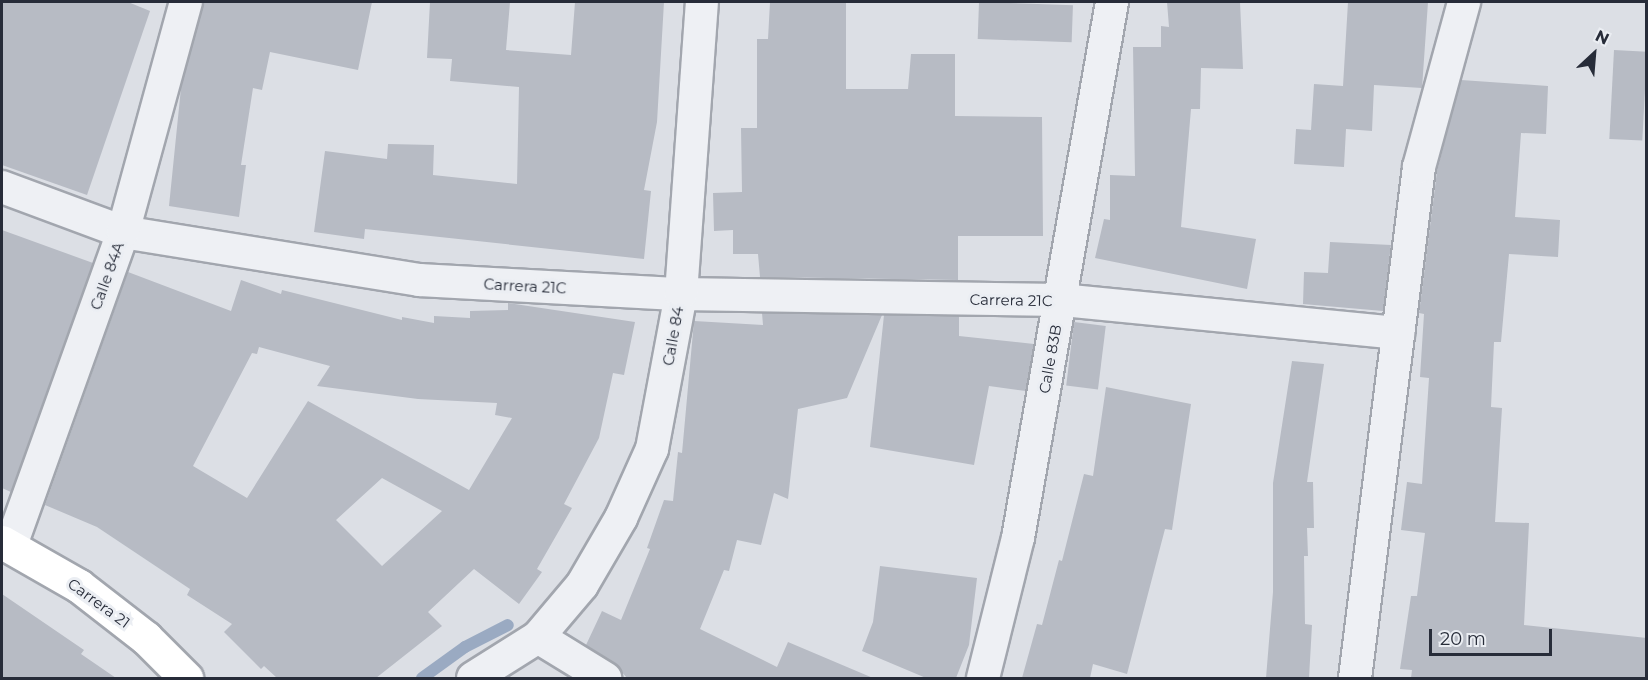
<!DOCTYPE html>
<style>
body{margin:0}
#map{position:relative;width:1648px;height:680px;overflow:hidden;background:#dcdfe5;font-family:Montserrat,sans-serif}
div>[style]{position:absolute}
.stream>*{height:12px;margin:-6px;padding:0 6px;transform-origin:6px;border-radius:6px;background:#9aaac2}
.building>*{inset:0;background:#b7bbc4;transform-origin:0 0}
.roads{filter:drop-shadow(2px 0 #a2a6ae) drop-shadow(-2px 0 #a2a6ae) drop-shadow(0 2px #a2a6ae) drop-shadow(0 -2px #a2a6ae)}
.street>*{height:32px;margin:-16px;padding:0 16px;transform-origin:16px;border-radius:16px;background:#eef0f4}
.secondary>*{height:33px;margin:-16.5px;padding:0 16.5px;transform-origin:16.5px;border-radius:16.5px;background:#fff}
span{translate:-50% -50%;white-space:nowrap;text-align:center;line-height:1.15;-webkit-text-stroke:6px #ebeef3;paint-order:stroke}
.street-label{font-size:15px;color:#272c39}
.frame{position:absolute;inset:0;border:3px solid #272c39;pointer-events:none}
.north{position:absolute;left:1564px;top:24px;width:60px;height:60px;-webkit-text-stroke:4px #ebeef3;paint-order:stroke;rotate:26deg;font-size:16px;font-weight:700;line-height:24px;text-align:center;color:#272c39}
.north::after{content:'';display:block;margin:auto;width:21px;height:27px;background:#272c39;clip-path:polygon(50% 0,100% 100%,50% 72%,0 100%)}
.scale{position:absolute;left:1429px;top:629px;width:123px;height:27px;box-sizing:border-box;border:3px solid #272c39;border-top:0;padding-left:8px;font-size:18px;line-height:21px;white-space:nowrap;color:#272c39;-webkit-text-stroke:4px #ebeef3;paint-order:stroke}
</style>
<div id="map">
<div class="stream">
<i style="left:422px;top:678px;width:53px;rotate:-35.8deg"></i>
<i style="left:465px;top:647px;width:48px;rotate:-27.1deg"></i>
</div>
<div class="building">
<i style="clip-path:polygon(2px 2px,128px 2px,150px 11px,87px 195px,2px 165px)"></i>
<i style="clip-path:polygon(203px 2px,372px 2px,358px 70px,270px 52px,262px 90px,253px 88px,241px 165px,246px 165px,239px 217px,169px 206px,181px 88px)"></i>
<i style="clip-path:polygon(430px 2px,510px 2px,506px 50px,571px 55px,575px 2px,664px 2px,657px 122px,644px 190px,651px 191px,644px 259px,365px 229px,364px 239px,314px 232px,325px 151px,387px 159px,388px 144px,434px 145px,433px 175px,517px 184px,519px 87px,450px 81px,452px 59px,427px 58px)"></i>
<i style="clip-path:polygon(770px 2px,846px 2px,846px 89px,908px 89px,911px 54px,955px 54px,955px 116px,1042px 117px,1043px 236px,958px 236px,958px 280px,760px 277px,758px 254px,733px 254px,733px 230px,714px 231px,713px 193px,742px 192px,741px 128px,757px 128px,757px 39px,768px 39px)"></i>
<i style="left:979px;top:2px;width:94px;height:37px;rotate:2deg"></i>
<i style="clip-path:polygon(1167px 2px,1240px 2px,1243px 69px,1201px 68px,1200px 109px,1191px 109px,1181px 227px,1256px 239px,1247px 289px,1095px 258px,1104px 219px,1110px 220px,1110px 175px,1135px 176px,1133px 47px,1161px 47px,1161px 26px,1169px 27px)"></i>
<i style="clip-path:polygon(1348px 2px,1428px 2px,1422px 88px,1374px 85px,1372px 131px,1346px 129px,1344px 167px,1294px 164px,1296px 129px,1311px 130px,1314px 84px,1343px 86px)"></i>
<i style="left:1614px;top:50px;width:33px;height:89px;rotate:3deg"></i>
<i style="clip-path:polygon(1461px 80px,1548px 86px,1546px 134px,1521px 133px,1515px 217px,1560px 220px,1558px 257px,1509px 254px,1501px 342px,1494px 342px,1491px 407px,1502px 408px,1495px 522px,1529px 523px,1524px 625px,1647px 638px,1647px 678px,1411px 678px,1412px 670px,1400px 669px,1411px 596px,1417px 596px,1425px 533px,1401px 530px,1407px 482px,1422px 484px,1429px 378px,1420px 377px,1424px 314px,1419px 313px,1437px 171px)"></i>
<i style="clip-path:polygon(2px 230px,93px 263px,11px 492px,2px 488px)"></i>
<i style="clip-path:polygon(1330px 242px,1391px 245px,1383px 311px,1303px 304px,1304px 272px,1328px 273px)"></i>
<i style="clip-path:polygon(evenodd,128px 272px,231px 311px,241px 280px,281px 294px,282px 290px,402px 320px,402px 317px,434px 323px,434px 316px,470px 318px,470px 311px,508px 310px,508px 303px,635px 322px,624px 375px,613px 373px,599px 438px,564px 504px,572px 508px,537px 569px,542px 572px,519px 604px,474px 569px,428px 612px,442px 626px,376px 678px,277px 678px,264px 666px,261px 669px,224px 632px,232px 624px,187px 595px,190px 589px,97px 527px,45px 505px,128px 272px,259px 347px,330px 366px,317px 386px,418px 399px,497px 403px,495px 415px,512px 418px,469px 490px,308px 401px,247px 498px,193px 466px,252px 353px,257px 354px,259px 347px,128px 272px,382px 478px,442px 511px,382px 566px,336px 520px,382px 478px)"></i>
<i style="clip-path:polygon(762px 313px,882px 315px,847px 398px,798px 409px,788px 499px,774px 493px,761px 545px,737px 540px,729px 571px,724px 570px,700px 629px,777px 667px,788px 642px,873px 678px,627px 678px,614px 663px,586px 645px,602px 611px,621px 620px,650px 549px,647px 548px,664px 500px,673px 501px,678px 452px,682px 453px,694px 321px,763px 325px)"></i>
<i style="clip-path:polygon(884px 315px,959px 316px,959px 336px,1034px 344px,1026px 391px,989px 386px,974px 465px,870px 447px)"></i>
<i style="left:1074px;top:322px;width:32px;height:64px;rotate:7deg"></i>
<i style="clip-path:polygon(1292px 361px,1324px 364px,1307px 482px,1313px 482px,1314px 528px,1307px 528px,1308px 556px,1304px 556px,1305px 624px,1312px 625px,1309px 678px,1266px 678px,1273px 592px,1273px 483px)"></i>
<i style="clip-path:polygon(1106px 387px,1191px 404px,1172px 530px,1165px 529px,1127px 674px,1093px 664px,1090px 678px,1022px 678px,1037px 624px,1042px 625px,1059px 560px,1062px 561px,1084px 474px,1093px 476px)"></i>
<i style="clip-path:polygon(880px 566px,977px 578px,969px 645px,956px 678px,926px 678px,862px 651px,873px 622px)"></i>
<i style="clip-path:polygon(2px 594px,84px 650px,81px 654px,116px 678px,2px 678px)"></i>
</div>
<div class="roads">
<div class="street">
<i style="left:2px;top:187px;width:129px;rotate:20.4deg"></i>
<i style="left:123px;top:232px;width:300px;rotate:9.2deg"></i>
<i style="left:419px;top:280px;width:262px;rotate:3.1deg"></i>
<i style="left:681px;top:294px;width:380px;rotate:0.9deg"></i>
<i style="left:1061px;top:300px;width:339px;rotate:5.6deg"></i>
<i style="left:11px;top:545px;width:332px;rotate:-70.3deg"></i>
<i style="left:123px;top:232px;width:238px;rotate:-74.7deg"></i>
<i style="left:538px;top:637px;width:79px;rotate:31.5deg"></i>
<i style="left:473px;top:678px;width:77px;rotate:-32.2deg"></i>
<i style="left:538px;top:637px;width:68px;rotate:-49.8deg"></i>
<i style="left:582px;top:585px;width:78px;rotate:-59.8deg"></i>
<i style="left:621px;top:518px;width:76px;rotate:-65.8deg"></i>
<i style="left:652px;top:449px;width:158px;rotate:-79.4deg"></i>
<i style="left:681px;top:294px;width:293px;rotate:-85.9deg"></i>
<i style="left:983px;top:678px;width:144px;rotate:-76deg"></i>
<i style="left:1018px;top:538px;width:544px;rotate:-80.05deg"></i>
<i style="left:1355px;top:678px;width:515px;rotate:-82.86deg"></i>
<i style="left:1419px;top:167px;width:171px;rotate:-74.7deg"></i>
</div>
<div class="secondary">
<i style="left:2px;top:542px;width:89px;rotate:29.7deg"></i>
<i style="left:79px;top:586px;width:85px;rotate:37.8deg"></i>
<i style="left:146px;top:638px;width:57px;rotate:45deg"></i>
</div>
</div>
<div class="street-label">
<span style="left:107px;top:276px;rotate:-70deg">Calle 84A</span>
<span style="left:525px;top:286px;rotate:3deg">Carrera 21C</span>
<span style="left:1011px;top:300px;rotate:1deg">Carrera 21C</span>
<span style="left:673px;top:336px;rotate:-80deg">Calle 84</span>
<span style="left:1050px;top:359px;rotate:-80deg">Calle 83B</span>
<span style="left:99px;top:603px;rotate:36deg">Carrera 21</span>
</div>
<div class="frame"></div>
<div class="north">N</div>
<div class="scale">20 m</div>
</div>
